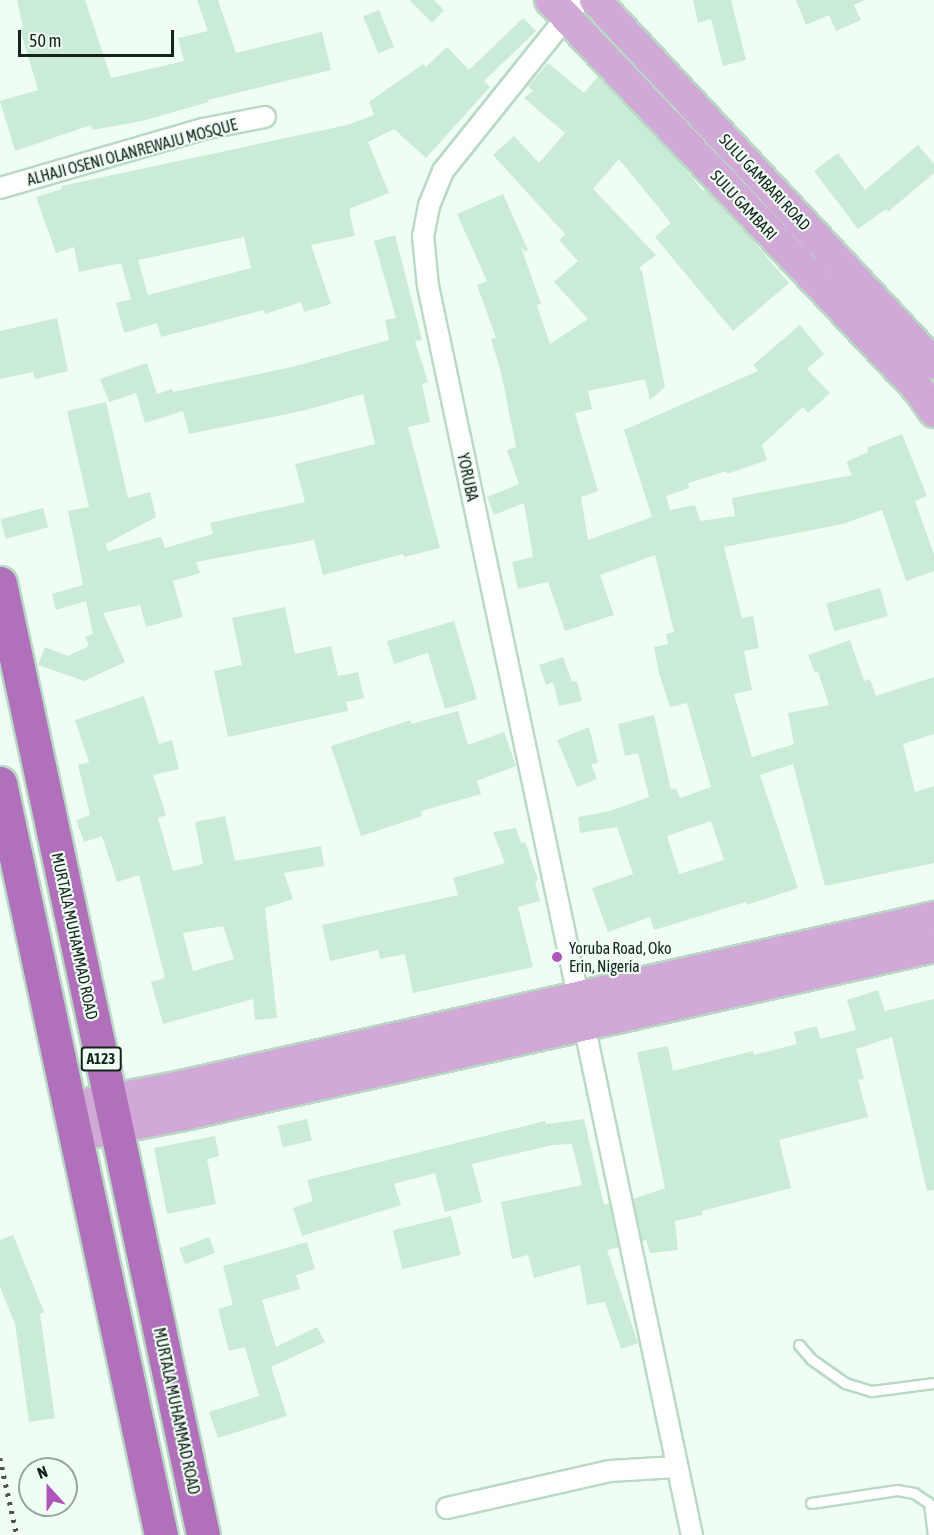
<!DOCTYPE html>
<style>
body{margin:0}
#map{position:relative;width:934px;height:1535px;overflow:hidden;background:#effdf4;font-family:"Asap Condensed",sans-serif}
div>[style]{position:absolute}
.building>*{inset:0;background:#caecd6;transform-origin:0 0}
.roads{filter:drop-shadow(2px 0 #b8dac4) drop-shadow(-2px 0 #b8dac4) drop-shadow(0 2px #b8dac4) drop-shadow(0 -2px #b8dac4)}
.lane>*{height:9px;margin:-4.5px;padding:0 4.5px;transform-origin:4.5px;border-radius:4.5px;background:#fff}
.street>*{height:20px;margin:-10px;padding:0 10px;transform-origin:10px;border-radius:10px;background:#fff}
.primary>*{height:30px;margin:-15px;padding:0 15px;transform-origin:15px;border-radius:15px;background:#d0a9d6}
.highway>*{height:33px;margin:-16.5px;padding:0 16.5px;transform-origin:16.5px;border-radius:16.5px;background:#b070ba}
.rail>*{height:4.5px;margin-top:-2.25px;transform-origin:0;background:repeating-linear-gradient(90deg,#49564e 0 3px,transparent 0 9px)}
.dots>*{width:16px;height:16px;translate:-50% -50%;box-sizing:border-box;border:3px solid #effdf4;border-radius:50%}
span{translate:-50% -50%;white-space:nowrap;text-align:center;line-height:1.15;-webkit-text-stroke:4.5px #effdf4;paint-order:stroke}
.shield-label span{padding:2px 4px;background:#effdf4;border:2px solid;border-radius:4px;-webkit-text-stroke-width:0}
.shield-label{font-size:15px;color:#16231b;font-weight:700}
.street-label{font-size:16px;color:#16231b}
.poi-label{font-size:16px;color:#16231b}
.left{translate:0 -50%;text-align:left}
.north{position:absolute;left:18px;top:1457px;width:60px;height:60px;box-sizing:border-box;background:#effdf4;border:2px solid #98a69d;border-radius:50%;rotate:339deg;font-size:16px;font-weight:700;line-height:24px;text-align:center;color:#16231b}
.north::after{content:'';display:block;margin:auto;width:21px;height:27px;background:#af53bd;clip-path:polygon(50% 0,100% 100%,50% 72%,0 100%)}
.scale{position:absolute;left:18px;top:30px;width:156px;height:27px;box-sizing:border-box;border:3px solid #16231b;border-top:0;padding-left:8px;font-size:18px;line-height:21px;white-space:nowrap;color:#16231b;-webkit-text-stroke:4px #effdf4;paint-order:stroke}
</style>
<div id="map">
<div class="building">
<i style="clip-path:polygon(17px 0,85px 0,111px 78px,184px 61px,178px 38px,208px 31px,197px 0,218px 0,236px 53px,322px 32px,331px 70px,208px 100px,209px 102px,142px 121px,92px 130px,91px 125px,15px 151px,0 101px,38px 90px,20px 29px,23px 28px)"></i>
<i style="clip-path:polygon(409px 0,434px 0,444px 10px,432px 23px)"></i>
<i style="clip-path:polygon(693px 0,731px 0,746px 60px,723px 66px,711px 19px,698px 23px)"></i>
<i style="clip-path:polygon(796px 0,865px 0,854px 5px,861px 20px,836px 31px,829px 15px,806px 25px)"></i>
<i style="left:379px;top:10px;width:40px;height:17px;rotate:68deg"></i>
<i style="clip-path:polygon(evenodd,523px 18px,536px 31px,484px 81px,490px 87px,426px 158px,394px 129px,368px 142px,389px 193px,349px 209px,355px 236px,311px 245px,331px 304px,304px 312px,301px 302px,265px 314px,264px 310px,161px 337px,157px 323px,124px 333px,116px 303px,131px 299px,121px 263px,79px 272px,74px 247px,56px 253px,36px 197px,62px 189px,61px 186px,347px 125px,374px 115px,369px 102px,423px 64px,426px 67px,447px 47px,469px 70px,523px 18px,244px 237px,251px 268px,148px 295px,138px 260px,244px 237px)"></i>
<i style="clip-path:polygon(evenodd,548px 63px,584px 93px,598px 76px,678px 160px,703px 191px,705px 189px,750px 237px,789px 283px,733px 331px,655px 237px,671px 223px,619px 159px,593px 189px,656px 255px,639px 268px,642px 272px,665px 387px,650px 400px,645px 379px,588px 391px,592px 409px,575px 413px,598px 491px,581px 497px,588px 540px,652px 517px,624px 430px,758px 371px,753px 365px,800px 325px,824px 354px,807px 369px,830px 393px,808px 413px,803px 407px,762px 445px,767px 460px,727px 474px,727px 471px,688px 483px,689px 488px,666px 496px,670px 510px,695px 505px,700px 521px,735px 516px,732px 498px,852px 475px,846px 462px,868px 452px,867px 448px,902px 434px,927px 496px,915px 501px,934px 555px,934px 571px,906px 581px,882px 510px,843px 524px,724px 547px,742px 618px,753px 616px,759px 648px,744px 651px,752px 690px,734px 694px,752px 757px,794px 744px,788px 713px,829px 705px,818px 672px,815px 673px,808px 655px,850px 640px,864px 681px,870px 679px,876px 696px,934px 677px,934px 734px,903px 744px,915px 792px,934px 786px,934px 863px,825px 886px,793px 764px,760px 775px,798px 888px,747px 905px,746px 902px,654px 930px,650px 917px,608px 932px,592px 888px,633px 874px,617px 827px,580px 833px,578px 817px,610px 811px,649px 797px,638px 753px,625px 756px,618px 724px,654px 715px,671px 790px,676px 788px,680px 798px,711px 787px,687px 703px,670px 707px,659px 673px,654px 647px,668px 644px,666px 634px,674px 632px,655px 555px,600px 575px,614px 615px,565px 631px,548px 582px,518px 589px,512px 562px,533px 557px,524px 503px,494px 515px,487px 497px,519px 484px,507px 450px,516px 447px,501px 372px,491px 339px,496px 338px,477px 285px,487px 281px,457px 214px,503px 194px,528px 250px,525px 252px,521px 247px,541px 304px,537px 305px,550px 344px,588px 319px,554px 282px,578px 261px,559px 240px,565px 234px,493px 155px,514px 136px,539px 163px,565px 133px,524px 98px,533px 91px,528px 86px,548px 63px,711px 821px,724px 860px,679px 874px,667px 836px,711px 821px)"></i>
<i style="clip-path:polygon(918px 145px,934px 164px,934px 173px,888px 212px,886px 209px,858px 229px,814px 171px,838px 153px,865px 190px)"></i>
<i style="clip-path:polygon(395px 235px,422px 340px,415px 341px,428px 382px,422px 384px,430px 422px,408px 427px,440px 548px,404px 557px,403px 554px,323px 575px,314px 540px,196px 562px,200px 573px,173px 581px,183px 617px,146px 627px,140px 605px,103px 613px,125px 662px,84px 681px,38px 665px,45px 647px,68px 656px,89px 646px,85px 637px,93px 634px,86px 601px,56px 610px,52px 594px,83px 585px,68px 511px,89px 507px,67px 411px,106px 402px,128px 498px,150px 492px,156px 517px,106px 544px,108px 551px,161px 537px,165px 548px,213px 534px,210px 523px,305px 502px,295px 464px,375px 444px,363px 394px,306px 410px,189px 434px,183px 411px,145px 423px,136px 393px,109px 402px,100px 379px,147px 363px,157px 394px,172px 389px,173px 392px,292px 367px,389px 340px,385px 320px,396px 318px,374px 241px)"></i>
<i style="clip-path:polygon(57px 318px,68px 371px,35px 379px,33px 372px,0 379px,0 331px)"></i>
<i style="left:43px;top:508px;width:20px;height:44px;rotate:75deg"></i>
<i style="left:880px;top:588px;width:29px;height:56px;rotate:74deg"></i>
<i style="clip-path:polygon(285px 607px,295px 654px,331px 646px,338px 676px,358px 672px,364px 698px,346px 702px,348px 711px,228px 737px,214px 671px,242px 665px,232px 618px)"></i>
<i style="clip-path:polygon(454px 621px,477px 699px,445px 709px,428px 653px,394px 664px,387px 641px)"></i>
<i style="clip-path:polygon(563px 657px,572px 682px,577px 681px,582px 701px,559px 706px,553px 682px,546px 685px,539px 665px)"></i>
<i style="clip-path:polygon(evenodd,144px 696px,159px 744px,172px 740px,179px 769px,153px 775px,166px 815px,158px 818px,173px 871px,203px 864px,195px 822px,225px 816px,235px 861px,321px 846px,324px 866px,284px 873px,293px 899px,265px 908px,277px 1018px,255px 1020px,253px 999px,163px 1024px,151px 982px,165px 978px,139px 875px,117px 882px,102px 836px,84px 842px,76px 820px,90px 815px,78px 765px,89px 762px,75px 720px,144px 696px,223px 926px,234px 959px,193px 971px,183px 933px,223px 926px)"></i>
<i style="clip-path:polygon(458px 711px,468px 745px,504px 732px,516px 766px,477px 781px,481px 794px,421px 811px,422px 816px,361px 836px,331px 746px,411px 720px,411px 724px)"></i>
<i style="clip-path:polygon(589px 727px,598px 763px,591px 764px,597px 779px,577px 787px,557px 740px)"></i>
<i style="clip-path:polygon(516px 828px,521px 843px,525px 842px,538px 880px,535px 882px,540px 901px,518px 907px,533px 967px,413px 993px,405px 954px,380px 959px,378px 950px,330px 961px,322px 925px,458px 895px,453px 878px,505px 863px,493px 832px)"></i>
<i style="clip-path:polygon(878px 990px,885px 1011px,934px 999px,934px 1190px,927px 1191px,892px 1037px,856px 1049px,864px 1079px,858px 1080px,868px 1117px,779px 1140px,791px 1188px,702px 1211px,703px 1215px,675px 1221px,678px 1250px,650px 1253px,646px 1240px,642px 1241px,633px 1199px,665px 1188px,637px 1052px,668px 1046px,673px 1071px,753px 1051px,754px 1055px,797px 1044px,794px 1032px,817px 1026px,820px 1039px,856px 1030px,847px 1000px)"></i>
<i style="left:307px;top:1119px;width:22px;height:30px;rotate:77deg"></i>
<i style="clip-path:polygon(584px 1119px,604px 1205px,610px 1203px,619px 1247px,607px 1250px,638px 1343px,621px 1349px,605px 1302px,587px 1305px,580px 1265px,534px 1278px,528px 1255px,512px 1259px,501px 1202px,582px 1185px,572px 1144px,552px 1145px,472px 1164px,482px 1202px,445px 1212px,435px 1173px,394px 1184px,401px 1205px,302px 1236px,293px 1208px,313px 1201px,307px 1180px,545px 1121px,546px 1124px)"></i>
<i style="clip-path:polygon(215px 1136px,219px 1156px,207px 1159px,216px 1204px,167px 1214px,154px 1148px)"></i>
<i style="left:451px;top:1216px;width:40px;height:60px;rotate:76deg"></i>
<i style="clip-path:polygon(13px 1235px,44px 1312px,40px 1314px,55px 1418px,29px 1422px,15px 1324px,0 1287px,0 1240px)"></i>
<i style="left:209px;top:1237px;width:17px;height:32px;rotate:69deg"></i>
<i style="clip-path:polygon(307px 1242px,315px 1269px,296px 1275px,300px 1289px,262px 1300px,276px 1347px,317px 1327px,325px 1342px,271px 1367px,287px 1416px,218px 1438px,209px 1412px,259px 1396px,245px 1347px,229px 1351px,218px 1309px,233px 1305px,223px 1266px)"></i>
</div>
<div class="roads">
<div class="lane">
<i style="left:799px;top:1345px;width:18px;rotate:49deg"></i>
<i style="left:811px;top:1359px;width:42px;rotate:35.2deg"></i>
<i style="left:845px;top:1383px;width:28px;rotate:17deg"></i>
<i style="left:872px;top:1391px;width:63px;rotate:-7.4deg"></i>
<i style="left:811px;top:1503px;width:87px;rotate:-8.6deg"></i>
<i style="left:897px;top:1490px;width:17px;rotate:10deg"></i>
<i style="left:914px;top:1493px;width:18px;rotate:34deg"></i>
<i style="left:929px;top:1503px;width:32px;rotate:83deg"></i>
</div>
<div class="street">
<i style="left:580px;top:0;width:219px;rotate:128.7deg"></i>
<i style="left:443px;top:171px;width:38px;rotate:112deg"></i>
<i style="left:429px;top:206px;width:31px;rotate:101deg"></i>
<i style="left:423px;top:236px;width:50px;rotate:84.3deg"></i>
<i style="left:428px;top:286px;width:1277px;rotate:78.07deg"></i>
<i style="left:0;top:188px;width:211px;rotate:-16.2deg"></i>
<i style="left:203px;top:129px;width:63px;rotate:-11deg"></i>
<i style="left:447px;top:1508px;width:167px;rotate:-12.8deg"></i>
<i style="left:610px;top:1471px;width:66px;rotate:-3.5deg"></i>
</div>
<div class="primary">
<i style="left:550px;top:0;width:535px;rotate:46.59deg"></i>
<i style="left:918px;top:389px;width:28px;rotate:55deg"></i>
<i style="left:595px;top:0;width:497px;rotate:47deg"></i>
<i style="left:70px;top:1107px;width:104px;rotate:-10.6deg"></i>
<i style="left:172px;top:1088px;width:781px;rotate:-12.65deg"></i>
<i style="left:76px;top:1136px;width:106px;rotate:-10.9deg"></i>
<i style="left:180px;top:1116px;width:773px;rotate:-12.63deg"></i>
</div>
<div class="highway">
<i style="left:0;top:583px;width:973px;rotate:77.96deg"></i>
<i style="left:0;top:783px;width:769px;rotate:77.92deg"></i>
</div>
</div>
<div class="rail">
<i style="left:0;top:1458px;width:79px;rotate:77.6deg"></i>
</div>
<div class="dots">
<i style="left:557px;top:957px;background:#af53bd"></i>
</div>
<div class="shield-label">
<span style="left:101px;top:1059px">A123</span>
</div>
<div class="street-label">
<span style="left:132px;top:152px;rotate:-15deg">ALHAJI OSENI OLANREWAJU MOSQUE</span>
<span style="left:765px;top:182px;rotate:47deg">SULU GAMBARI ROAD</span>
<span style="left:744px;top:205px;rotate:47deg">SULU GAMBARI</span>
<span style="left:468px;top:477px;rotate:78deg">YORUBA</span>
<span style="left:75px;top:936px;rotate:78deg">MURTALA MUHAMMAD ROAD</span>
<span style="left:177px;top:1411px;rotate:78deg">MURTALA MUHAMMAD ROAD</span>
</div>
<div class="poi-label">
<span class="left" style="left:569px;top:957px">Yoruba Road, Oko<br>Erin, Nigeria</span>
</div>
<div class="north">N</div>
<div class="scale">50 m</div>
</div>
